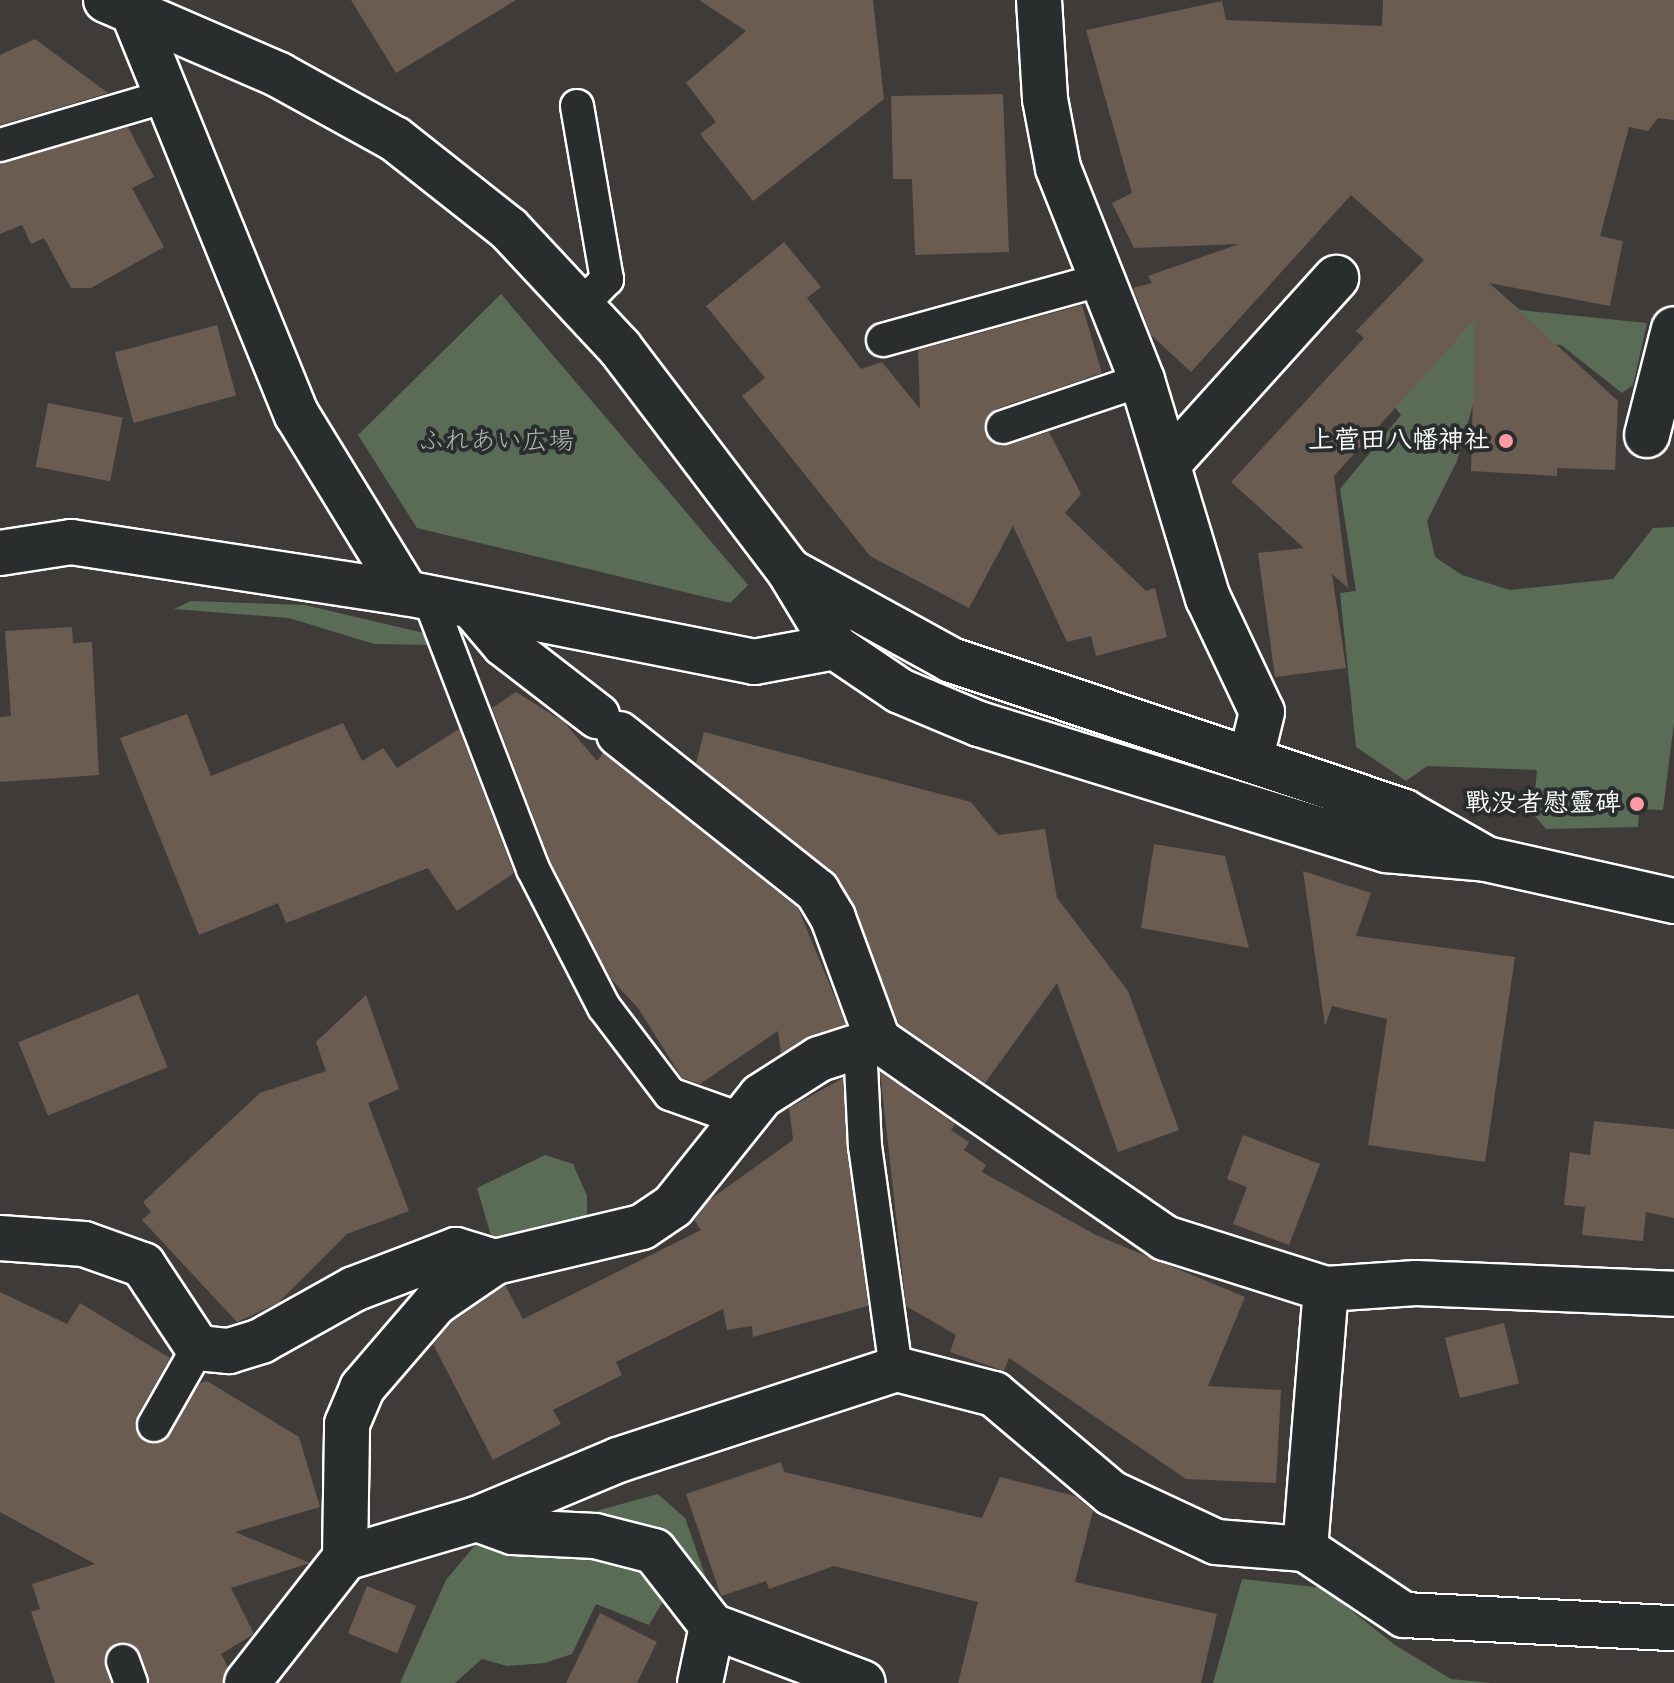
<!DOCTYPE html>
<meta charset="utf-8">
<style>
body{margin:0}
#map{position:relative;width:1674px;height:1683px;overflow:hidden;background:#3e3b39;font-family:"Architects Daughter","Klee One",sans-serif}
div>[style]{position:absolute}
.green>*{inset:0;background:#5a6c56}
.building>*{inset:0;background:#6b5c52;transform-origin:0 0}
.roads{filter:drop-shadow(2px 0 #fff) drop-shadow(-2px 0 #fff) drop-shadow(0 2px #fff) drop-shadow(0 -2px #fff)}
.lane>*{height:32px;margin:-16px;padding:0 16px;transform-origin:16px;border-radius:16px;background:#2a2d2e}
.street>*{height:44px;margin:-22px;padding:0 22px;transform-origin:22px;border-radius:22px;background:#2a2d2e}
.secondary>*{height:44px;margin:-22px;padding:0 22px;transform-origin:22px;border-radius:22px;background:#2a2d2e}
.dots>*{width:22px;height:22px;translate:-50% -50%;box-sizing:border-box;border:4px solid #2a2d2e;border-radius:50%}
span{translate:-50% -50%;white-space:nowrap;text-align:center;line-height:1.15;-webkit-text-stroke:8px #2a2d2e;paint-order:stroke}
.poi-label{font-size:26px;color:#fff;font-weight:700}
.right{translate:-100% -50%;text-align:right}
.park-label{font-size:26px;color:#acb6aa}
</style>
<div id="map">
<div class="green">
<i style="clip-path:polygon(1483px 278px,1520px 310px,1647px 323px,1633px 385px,1622px 393px,1561px 345px,1525px 340px,1489px 348px,1457px 461px,1427px 521px,1435px 557px,1462px 575px,1510px 590px,1613px 579px,1653px 528px,1674px 527px,1674px 723px,1663px 810px,1639px 809px,1638px 827px,1546px 829px,1533px 814px,1537px 770px,1427px 766px,1406px 781px,1356px 747px,1340px 593px,1356px 591px,1340px 489px,1401px 415px,1386px 396px)"></i>
<i style="clip-path:polygon(501px 294px,748px 585px,730px 603px,417px 528px,358px 435px)"></i>
<i style="clip-path:polygon(191px 601px,305px 605px,424px 633px,432px 645px,374px 644px,289px 618px,174px 609px)"></i>
<i style="clip-path:polygon(545px 1155px,573px 1164px,587px 1196px,587px 1222px,506px 1243px,492px 1239px,477px 1188px)"></i>
<i style="clip-path:polygon(658px 1494px,685px 1518px,710px 1589px,662px 1603px,649px 1625px,596px 1604px,572px 1654px,545px 1663px,507px 1666px,482px 1659px,455px 1683px,400px 1683px,446px 1580px,476px 1544px)"></i>
<i style="clip-path:polygon(1242px 1579px,1323px 1588px,1395px 1645px,1451px 1679px,1492px 1683px,1213px 1683px)"></i>
</div>
<div class="building">
<i style="clip-path:polygon(351px 0,516px 0,396px 73px)"></i>
<i style="clip-path:polygon(699px 0,873px 0,884px 99px,753px 201px,700px 134px,716px 122px,686px 83px,746px 31px)"></i>
<i style="clip-path:polygon(1383px 0,1674px 0,1674px 120px,1658px 118px,1648px 131px,1629px 127px,1600px 236px,1623px 241px,1610px 306px,1489px 283px,1618px 401px,1615px 470px,1557px 468px,1557px 476px,1471px 471px,1475px 319px,1334px 476px,1348px 588px,1332px 574px,1346px 668px,1275px 677px,1258px 553px,1304px 548px,1231px 482px,1364px 338px,1356px 331px,1424px 260px,1351px 195px,1191px 372px,1151px 335px,1133px 288px,1152px 283px,1148px 276px,1239px 244px,1134px 248px,1112px 203px,1132px 193px,1086px 30px,1222px 1px,1226px 20px,1382px 26px)"></i>
<i style="clip-path:polygon(35px 39px,108px 93px,0 125px,0 55px)"></i>
<i style="clip-path:polygon(1003px 94px,1009px 252px,915px 255px,912px 179px,893px 179px,891px 96px)"></i>
<i style="clip-path:polygon(128px 127px,154px 177px,132px 188px,164px 247px,91px 288px,71px 288px,44px 238px,31px 244px,22px 225px,0 234px,0 163px)"></i>
<i style="clip-path:polygon(784px 242px,821px 287px,807px 298px,861px 369px,882px 362px,920px 409px,918px 350px,1082px 305px,1102px 373px,996px 409px,985px 432px,1000px 446px,1049px 432px,1081px 494px,1065px 513px,1146px 591px,1155px 588px,1167px 637px,1096px 656px,1091px 636px,1067px 642px,1013px 526px,969px 608px,870px 556px,742px 396px,765px 378px,706px 306px)"></i>
<i style="left:217px;top:325px;width:73px;height:106px;rotate:75deg"></i>
<i style="left:48px;top:403px;width:76px;height:65px;rotate:11deg"></i>
<i style="clip-path:polygon(72px 627px,73px 643px,92px 642px,99px 775px,0 782px,0 717px,11px 716px,5px 631px)"></i>
<i style="clip-path:polygon(516px 692px,564px 722px,597px 761px,603px 753px,798px 908px,846px 1024px,781px 1053px,778px 1031px,700px 1084px,682px 1078px,638px 1008px,611px 979px,550px 861px,492px 708px)"></i>
<i style="clip-path:polygon(187px 714px,211px 776px,343px 723px,362px 761px,383px 748px,397px 768px,459px 729px,514px 873px,457px 911px,428px 868px,286px 923px,278px 903px,199px 935px,120px 738px)"></i>
<i style="clip-path:polygon(704px 732px,971px 802px,998px 835px,1045px 829px,1057px 898px,1128px 991px,1179px 1130px,1118px 1152px,1057px 983px,985px 1083px,899px 1024px,838px 878px,696px 763px)"></i>
<i style="clip-path:polygon(1154px 844px,1225px 856px,1249px 948px,1141px 928px)"></i>
<i style="clip-path:polygon(1303px 871px,1371px 893px,1356px 936px,1515px 957px,1485px 1162px,1368px 1145px,1387px 1019px,1332px 1006px,1325px 1026px)"></i>
<i style="left:138px;top:994px;width:79px;height:129px;rotate:68deg"></i>
<i style="clip-path:polygon(366px 995px,399px 1089px,368px 1103px,409px 1211px,347px 1234px,278px 1303px,237px 1322px,142px 1220px,151px 1212px,143px 1202px,260px 1093px,326px 1071px,316px 1042px)"></i>
<i style="clip-path:polygon(880px 1072px,955px 1124px,951px 1130px,969px 1142px,964px 1150px,986px 1165px,982px 1172px,1096px 1235px,1245px 1297px,1208px 1386px,1281px 1390px,1276px 1483px,1186px 1479px,1009px 1358px,1004px 1371px,950px 1352px,956px 1335px,906px 1306px)"></i>
<i style="clip-path:polygon(843px 1078px,868px 1306px,753px 1337px,752px 1326px,727px 1330px,723px 1309px,616px 1362px,622px 1375px,553px 1410px,561px 1424px,493px 1460px,433px 1344px,452px 1322px,505px 1285px,523px 1319px,701px 1230px,694px 1220px,709px 1200px,793px 1140px,789px 1108px)"></i>
<i style="clip-path:polygon(1594px 1121px,1674px 1129px,1674px 1218px,1646px 1212px,1643px 1241px,1582px 1235px,1585px 1207px,1564px 1205px,1570px 1152px,1590px 1155px)"></i>
<i style="clip-path:polygon(1243px 1135px,1320px 1164px,1289px 1245px,1233px 1224px,1247px 1187px,1227px 1179px)"></i>
<i style="clip-path:polygon(0 1292px,67px 1324px,80px 1303px,170px 1358px,137px 1416px,137px 1434px,145px 1442px,164px 1441px,200px 1383px,207px 1381px,299px 1437px,320px 1507px,235px 1532px,310px 1563px,231px 1588px,254px 1634px,221px 1654px,228px 1667px,223px 1683px,150px 1683px,140px 1654px,126px 1642px,105px 1657px,111px 1683px,55px 1683px,31px 1612px,40px 1609px,32px 1584px,95px 1564px,0 1512px)"></i>
<i style="left:1504px;top:1323px;width:62px;height:61px;rotate:76deg"></i>
<i style="clip-path:polygon(781px 1462px,784px 1472px,982px 1518px,1000px 1477px,1075px 1496px,1093px 1511px,1075px 1582px,1217px 1614px,1201px 1683px,958px 1683px,978px 1602px,834px 1566px,769px 1589px,766px 1581px,721px 1596px,686px 1494px)"></i>
<i style="left:367px;top:1586px;width:53px;height:51px;rotate:22deg"></i>
<i style="clip-path:polygon(600px 1613px,657px 1642px,637px 1683px,566px 1683px)"></i>
</div>
<div class="roads">
<div class="lane">
<i style="left:577px;top:106px;width:176px;rotate:80.2deg"></i>
<i style="left:607px;top:279px;width:36px;rotate:134deg"></i>
<i style="left:0;top:145px;width:174px;rotate:-16.4deg"></i>
<i style="left:883px;top:340px;width:228px;rotate:-15.5deg"></i>
<i style="left:1003px;top:427px;width:147px;rotate:-18.7deg"></i>
<i style="left:429px;top:598px;width:290px;rotate:69deg"></i>
<i style="left:533px;top:869px;width:155px;rotate:62.8deg"></i>
<i style="left:604px;top:1007px;width:109px;rotate:52.8deg"></i>
<i style="left:670px;top:1094px;width:77px;rotate:19.6deg"></i>
<i style="left:860px;top:1045px;width:101px;rotate:87.2deg"></i>
<i style="left:865px;top:1146px;width:225px;rotate:82.1deg"></i>
<i style="left:154px;top:1425px;width:89px;rotate:-60.3deg"></i>
<i style="left:123px;top:1661px;width:23px;rotate:70deg"></i>
</div>
<div class="street">
<i style="left:1039px;top:0;width:99px;rotate:86.5deg"></i>
<i style="left:1045px;top:99px;width:70px;rotate:79.3deg"></i>
<i style="left:1058px;top:168px;width:228px;rotate:68.4deg"></i>
<i style="left:1142px;top:380px;width:228px;rotate:73.2deg"></i>
<i style="left:1208px;top:598px;width:126px;rotate:64.7deg"></i>
<i style="left:1262px;top:712px;width:46px;rotate:103.7deg"></i>
<i style="left:133px;top:12px;width:435px;rotate:67.9deg"></i>
<i style="left:297px;top:415px;width:209px;rotate:58.5deg"></i>
<i style="left:1647px;top:435px;width:109px;rotate:-75.7deg"></i>
<i style="left:1168px;top:464px;width:251px;rotate:-47.9deg"></i>
<i style="left:0;top:553px;width:72px;rotate:-8.8deg"></i>
<i style="left:71px;top:542px;width:339px;rotate:8.7deg"></i>
<i style="left:406px;top:593px;width:355px;rotate:11.2deg"></i>
<i style="left:754px;top:662px;width:82px;rotate:-10.5deg"></i>
<i style="left:475px;top:610px;width:45px;rotate:49.5deg"></i>
<i style="left:504px;top:644px;width:118px;rotate:37.7deg"></i>
<i style="left:619px;top:734px;width:253px;rotate:38.4deg"></i>
<i style="left:817px;top:891px;width:31px;rotate:59deg"></i>
<i style="left:833px;top:918px;width:130px;rotate:69.8deg"></i>
<i style="left:0;top:1238px;width:84px;rotate:4.1deg"></i>
<i style="left:84px;top:1244px;width:63px;rotate:19.6deg"></i>
<i style="left:143px;top:1265px;width:100px;rotate:56.5deg"></i>
<i style="left:198px;top:1348px;width:31px;rotate:6deg"></i>
<i style="left:229px;top:1351px;width:34px;rotate:-17deg"></i>
<i style="left:261px;top:1341px;width:107px;rotate:-29.2deg"></i>
<i style="left:354px;top:1289px;width:109px;rotate:-20.9deg"></i>
<i style="left:456px;top:1250px;width:41px;rotate:17.1deg"></i>
<i style="left:477px;top:1519px;width:38px;rotate:20deg"></i>
<i style="left:513px;top:1532px;width:82px;rotate:2.8deg"></i>
<i style="left:595px;top:1536px;width:61px;rotate:14.3deg"></i>
<i style="left:654px;top:1551px;width:95px;rotate:52.3deg"></i>
<i style="left:1305px;top:1549px;width:119px;rotate:33.7deg"></i>
<i style="left:1404px;top:1615px;width:270px;rotate:2.8deg"></i>
<i style="left:345px;top:1558px;width:134px;rotate:-89.1deg"></i>
<i style="left:347px;top:1424px;width:39px;rotate:-67deg"></i>
<i style="left:362px;top:1388px;width:112px;rotate:-49.3deg"></i>
<i style="left:435px;top:1303px;width:73px;rotate:-34.3deg"></i>
<i style="left:495px;top:1262px;width:151px;rotate:-13.4deg"></i>
<i style="left:642px;top:1227px;width:37px;rotate:-34deg"></i>
<i style="left:673px;top:1206px;width:141px;rotate:-51.3deg"></i>
<i style="left:761px;top:1096px;width:69px;rotate:-32.5deg"></i>
<i style="left:819px;top:1059px;width:62px;rotate:-17.9deg"></i>
<i style="left:878px;top:1040px;width:349px;rotate:34.6deg"></i>
<i style="left:1165px;top:1238px;width:169px;rotate:17.6deg"></i>
<i style="left:247px;top:1683px;width:159px;rotate:-51.9deg"></i>
<i style="left:345px;top:1558px;width:138px;rotate:-16.5deg"></i>
<i style="left:477px;top:1519px;width:153px;rotate:-22.7deg"></i>
<i style="left:618px;top:1460px;width:293px;rotate:-18.1deg"></i>
<i style="left:896px;top:1369px;width:101px;rotate:14.3deg"></i>
<i style="left:994px;top:1394px;width:153px;rotate:40.2deg"></i>
<i style="left:1111px;top:1493px;width:116px;rotate:25deg"></i>
<i style="left:1216px;top:1542px;width:89px;rotate:4.5deg"></i>
<i style="left:1305px;top:1549px;width:261px;rotate:-85.4deg"></i>
<i style="left:1326px;top:1289px;width:90px;rotate:-3.8deg"></i>
<i style="left:1416px;top:1283px;width:258px;rotate:2.4deg"></i>
<i style="left:700px;top:1683px;width:58px;rotate:-78.1deg"></i>
<i style="left:712px;top:1626px;width:161px;rotate:20.7deg"></i>
</div>
<div class="secondary">
<i style="left:106px;top:0;width:189px;rotate:23.4deg"></i>
<i style="left:279px;top:75px;width:132px;rotate:28.9deg"></i>
<i style="left:395px;top:139px;width:145px;rotate:38.3deg"></i>
<i style="left:509px;top:229px;width:163px;rotate:47deg"></i>
<i style="left:620px;top:348px;width:278px;rotate:52.8deg"></i>
<i style="left:788px;top:569px;width:91px;rotate:58.9deg"></i>
<i style="left:835px;top:647px;width:78px;rotate:34.1deg"></i>
<i style="left:900px;top:691px;width:86px;rotate:22.7deg"></i>
<i style="left:979px;top:724px;width:426px;rotate:17.2deg"></i>
<i style="left:1386px;top:850px;width:100px;rotate:5.1deg"></i>
<i style="left:1486px;top:859px;width:193px;rotate:12.6deg"></i>
<i style="left:793px;top:573px;width:180px;rotate:28.8deg"></i>
<i style="left:951px;top:660px;width:478px;rotate:18.5deg"></i>
<i style="left:1404px;top:812px;width:89px;rotate:29.7deg"></i>
</div>
</div>
<div class="dots">
<i style="left:1506px;top:441px;background:#ff9aa2"></i>
<i style="left:1637px;top:804px;background:#ff9aa2"></i>
</div>
<div class="poi-label">
<span class="right" style="left:1490px;top:441px">上菅田八幡神社</span>
<span class="right" style="left:1621px;top:804px">戰没者慰靈碑</span>
</div>
<div class="park-label">
<span style="left:496px;top:442px">ふれあい広場</span>
</div>
</div>
